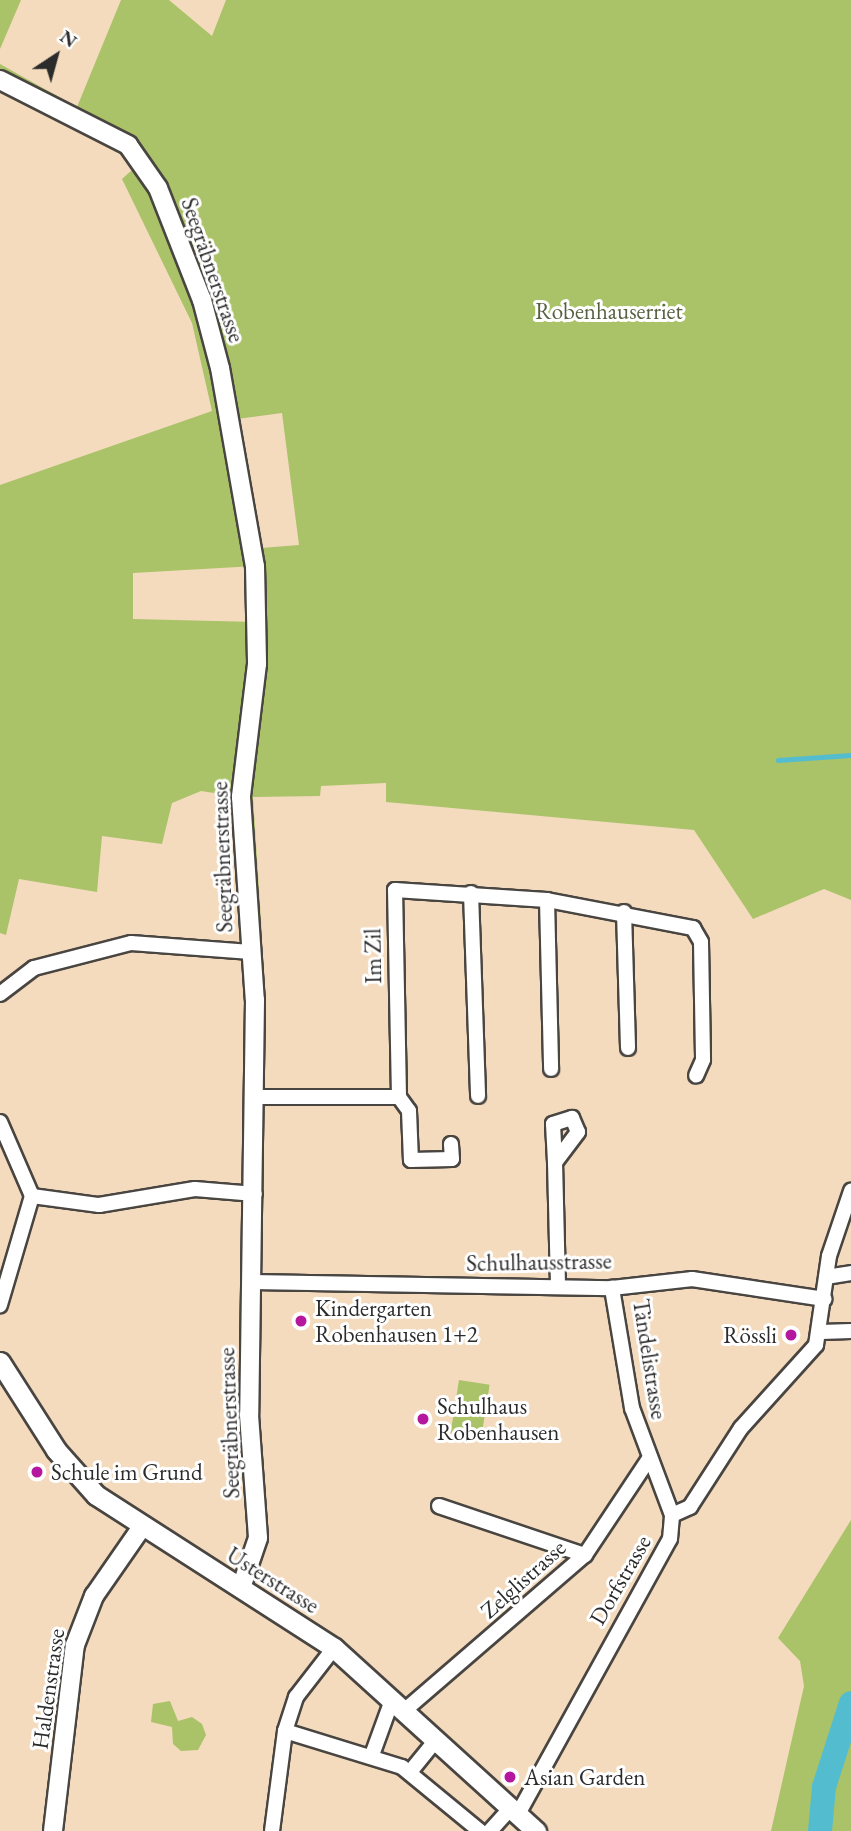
<!DOCTYPE html>
<meta charset="utf-8">
<style>
body{margin:0}
#map{position:relative;width:851px;height:1831px;overflow:hidden;background:#f4dbbe;font-family:"EB Garamond",serif}
div>[style]{position:absolute}
.green>*{inset:0;background:#aac268;transform-origin:0 0}
.stream>*{height:4.5px;margin:-2.25px;padding:0 2.25px;transform-origin:2.25px;border-radius:2.25px;background:#53bdcf}
.river>*{height:24px;margin:-12px;padding:0 12px;transform-origin:12px;border-radius:12px;background:#53bdcf}
.roads{filter:drop-shadow(2px 0 #494541) drop-shadow(-2px 0 #494541) drop-shadow(0 2px #494541) drop-shadow(0 -2px #494541)}
.minor>*{height:14px;margin:-7px;padding:0 7px;transform-origin:7px;border-radius:7px;background:#fff}
.tertiary>*{height:18px;margin:-9px;padding:0 9px;transform-origin:9px;border-radius:9px;background:#fff}
.secondary>*{height:19px;margin:-9.5px;padding:0 9.5px;transform-origin:9.5px;border-radius:9.5px;background:#fff}
.dots>*{width:19px;height:19px;translate:-50% -50%;box-sizing:border-box;border:4px solid #fff;border-radius:50%}
span{translate:-50% -50%;white-space:nowrap;text-align:center;line-height:1.15;-webkit-text-stroke:6px #fff;paint-order:stroke}
.street-label{font-size:23px;color:#2b2b2b}
.park-label{font-size:23px;color:#576040}
.poi-label{font-size:23px;color:#2b2b2b}
.left{translate:0 -50%;text-align:left}
.right{translate:-100% -50%;text-align:right}
.north{position:absolute;left:21px;top:21px;width:70px;height:70px;-webkit-text-stroke:5px #fff;paint-order:stroke;rotate:36deg;font-size:19px;font-weight:700;line-height:28px;text-align:center;color:#2b2b2b}
.north::after{content:'';display:block;margin:auto;width:24px;height:32px;background:#2b2b2b;clip-path:polygon(50% 0,100% 100%,50% 72%,0 100%)}
</style>
<div id="map">
<div class="green">
<i style="clip-path:polygon(0 0,21px 0,0 49px)"></i>
<i style="clip-path:polygon(evenodd,121px 0,169px 0,212px 36px,226px 0,851px 0,851px 900px,824px 889px,753px 919px,694px 830px,386px 802px,386px 783px,321px 786px,320px 796px,253px 797px,262px 936px,251px 952px,241px 797px,201px 791px,172px 803px,162px 844px,102px 836px,97px 892px,19px 879px,6px 935px,0 933px,0 485px,212px 411px,192px 323px,122px 179px,141px 162px,0 80px,0 64px,77px 107px,121px 0,282px 413px,299px 545px,261px 548px,237px 419px,282px 413px,121px 0,255px 566px,259px 622px,133px 619px,133px 573px,255px 566px)"></i>
<i style="left:459px;top:1380px;width:31px;height:54px;rotate:9deg"></i>
<i style="clip-path:polygon(851px 1520px,851px 1831px,771px 1831px,804px 1686px,800px 1661px,778px 1638px)"></i>
<i style="clip-path:polygon(170px 1701px,178px 1721px,192px 1717px,202px 1724px,206px 1735px,198px 1750px,181px 1751px,173px 1744px,172px 1727px,151px 1722px,153px 1704px)"></i>
</div>
<div class="stream">
<i style="left:778px;top:760px;width:73px;rotate:-3.9deg"></i>
</div>
<div class="river">
<i style="left:820px;top:1831px;width:44px;rotate:-84.8deg"></i>
<i style="left:824px;top:1787px;width:88px;rotate:-72.2deg"></i>
</div>
<div class="roads">
<div class="minor">
<i style="left:471px;top:893px;width:203px;rotate:88deg"></i>
<i style="left:547px;top:900px;width:169px;rotate:88.6deg"></i>
<i style="left:624px;top:912px;width:136px;rotate:88.3deg"></i>
<i style="left:0;top:994px;width:43px;rotate:-37.4deg"></i>
<i style="left:34px;top:968px;width:100px;rotate:-14.5deg"></i>
<i style="left:131px;top:943px;width:120px;rotate:4.3deg"></i>
<i style="left:256px;top:1097px;width:143px"></i>
<i style="left:399px;top:1097px;width:207px;rotate:-91.1deg"></i>
<i style="left:395px;top:890px;width:152px;rotate:3.8deg"></i>
<i style="left:547px;top:900px;width:149px;rotate:10.9deg"></i>
<i style="left:693px;top:928px;width:16px;rotate:60deg"></i>
<i style="left:701px;top:942px;width:118px;rotate:89deg"></i>
<i style="left:703px;top:1060px;width:17px;rotate:114deg"></i>
<i style="left:399px;top:1097px;width:17px;rotate:54deg"></i>
<i style="left:409px;top:1111px;width:49px;rotate:87.7deg"></i>
<i style="left:411px;top:1160px;width:41px;rotate:-1.4deg"></i>
<i style="left:452px;top:1159px;width:15px;rotate:-94deg"></i>
<i style="left:0;top:1122px;width:81px;rotate:66.6deg"></i>
<i style="left:32px;top:1196px;width:114px;rotate:106.4deg"></i>
<i style="left:555px;top:1162px;width:38px;rotate:-93deg"></i>
<i style="left:553px;top:1124px;width:20px;rotate:-18deg"></i>
<i style="left:572px;top:1118px;width:15px;rotate:67deg"></i>
<i style="left:578px;top:1132px;width:38px;rotate:127deg"></i>
<i style="left:555px;top:1162px;width:123px;rotate:88.6deg"></i>
<i style="left:32px;top:1196px;width:68px;rotate:7.7deg"></i>
<i style="left:99px;top:1205px;width:97px;rotate:-9.5deg"></i>
<i style="left:195px;top:1189px;width:60px;rotate:4.8deg"></i>
<i style="left:826px;top:1277px;width:25px;rotate:-9deg"></i>
<i style="left:252px;top:1282px;width:360px;rotate:1deg"></i>
<i style="left:612px;top:1288px;width:81px;rotate:-6.4deg"></i>
<i style="left:692px;top:1279px;width:134px;rotate:8.6deg"></i>
<i style="left:821px;top:1332px;width:30px;rotate:-2deg"></i>
<i style="left:439px;top:1506px;width:154px;rotate:18.6deg"></i>
<i style="left:672px;top:1515px;width:20px;rotate:-24deg"></i>
<i style="left:690px;top:1507px;width:94px;rotate:-57.2deg"></i>
<i style="left:741px;top:1428px;width:112px;rotate:-47.9deg"></i>
<i style="left:816px;top:1345px;width:90px;rotate:-81.7deg"></i>
<i style="left:829px;top:1256px;width:69px;rotate:-71.3deg"></i>
<i style="left:404px;top:1711px;width:239px;rotate:-40.8deg"></i>
<i style="left:585px;top:1555px;width:114px;rotate:-56.4deg"></i>
<i style="left:285px;top:1731px;width:122px;rotate:17.1deg"></i>
<i style="left:402px;top:1767px;width:101px;rotate:39.4deg"></i>
<i style="left:372px;top:1755px;width:59px;rotate:-70deg"></i>
<i style="left:410px;top:1772px;width:41px;rotate:-50.9deg"></i>
<i style="left:518px;top:1814px;width:314px;rotate:-61.1deg"></i>
<i style="left:670px;top:1539px;width:24px;rotate:-85deg"></i>
<i style="left:672px;top:1515px;width:114px;rotate:-110.5deg"></i>
<i style="left:632px;top:1408px;width:122px;rotate:-99.5deg"></i>
<i style="left:272px;top:1831px;width:101px;rotate:-82.6deg"></i>
<i style="left:285px;top:1731px;width:36px;rotate:-72deg"></i>
<i style="left:296px;top:1697px;width:62px;rotate:-52.2deg"></i>
<i style="left:490px;top:1831px;width:31px;rotate:-48deg"></i>
</div>
<div class="tertiary">
<i style="left:0;top:80px;width:144px;rotate:26.9deg"></i>
<i style="left:128px;top:145px;width:52px;rotate:55.1deg"></i>
<i style="left:158px;top:188px;width:120px;rotate:68.6deg"></i>
<i style="left:202px;top:300px;width:70px;rotate:75.2deg"></i>
<i style="left:220px;top:368px;width:201px;rotate:80deg"></i>
<i style="left:255px;top:566px;width:98px;rotate:88.8deg"></i>
<i style="left:257px;top:664px;width:134px;rotate:96.9deg"></i>
<i style="left:241px;top:797px;width:203px;rotate:86.1deg"></i>
<i style="left:255px;top:1000px;width:415px;rotate:90.8deg"></i>
<i style="left:249px;top:1415px;width:123px;rotate:85.8deg"></i>
<i style="left:258px;top:1538px;width:53px;rotate:108.8deg"></i>
<i style="left:53px;top:1831px;width:187px;rotate:-83.3deg"></i>
<i style="left:75px;top:1645px;width:53px;rotate:-68.8deg"></i>
<i style="left:94px;top:1596px;width:83px;rotate:-55.3deg"></i>
</div>
<div class="secondary">
<i style="left:0;top:1362px;width:104px;rotate:57.5deg"></i>
<i style="left:56px;top:1450px;width:60px;rotate:48.4deg"></i>
<i style="left:96px;top:1495px;width:283px;rotate:32.7deg"></i>
<i style="left:334px;top:1648px;width:273px;rotate:42.2deg"></i>
</div>
</div>
<div class="dots">
<i style="left:301px;top:1321px;background:#b5179e"></i>
<i style="left:791px;top:1335px;background:#b5179e"></i>
<i style="left:423px;top:1419px;background:#b5179e"></i>
<i style="left:37px;top:1472px;background:#b5179e"></i>
<i style="left:510px;top:1777px;background:#b5179e"></i>
</div>
<div class="street-label">
<span style="left:213px;top:270px;rotate:71deg">Seegräbnerstrasse</span>
<span style="left:222px;top:857px;rotate:-92deg">Seegräbnerstrasse</span>
<span style="left:373px;top:956px;rotate:-91deg">Im Zil</span>
<span style="left:539px;top:1262px;rotate:-1deg">Schulhausstrasse</span>
<span style="left:650px;top:1359px;rotate:81deg">Tändelistrasse</span>
<span style="left:229px;top:1423px;rotate:-92deg">Seegräbnerstrasse</span>
<span style="left:523px;top:1579px;rotate:-42deg">Zelglistrasse</span>
<span style="left:273px;top:1580px;rotate:32deg">Usterstrasse</span>
<span style="left:620px;top:1580px;rotate:-60deg">Dorfstrasse</span>
<span style="left:48px;top:1689px;rotate:-82deg">Haldenstrasse</span>
</div>
<div class="park-label">
<span style="left:609px;top:311px">Robenhauserriet</span>
</div>
<div class="poi-label">
<span class="left" style="left:315px;top:1321px">Kindergarten<br>Robenhausen 1+2</span>
<span class="right" style="left:777px;top:1335px">Rössli</span>
<span class="left" style="left:437px;top:1419px">Schulhaus<br>Robenhausen</span>
<span class="left" style="left:51px;top:1472px">Schule im Grund</span>
<span class="left" style="left:524px;top:1777px">Asian Garden</span>
</div>
<div class="north">N</div>
</div>
